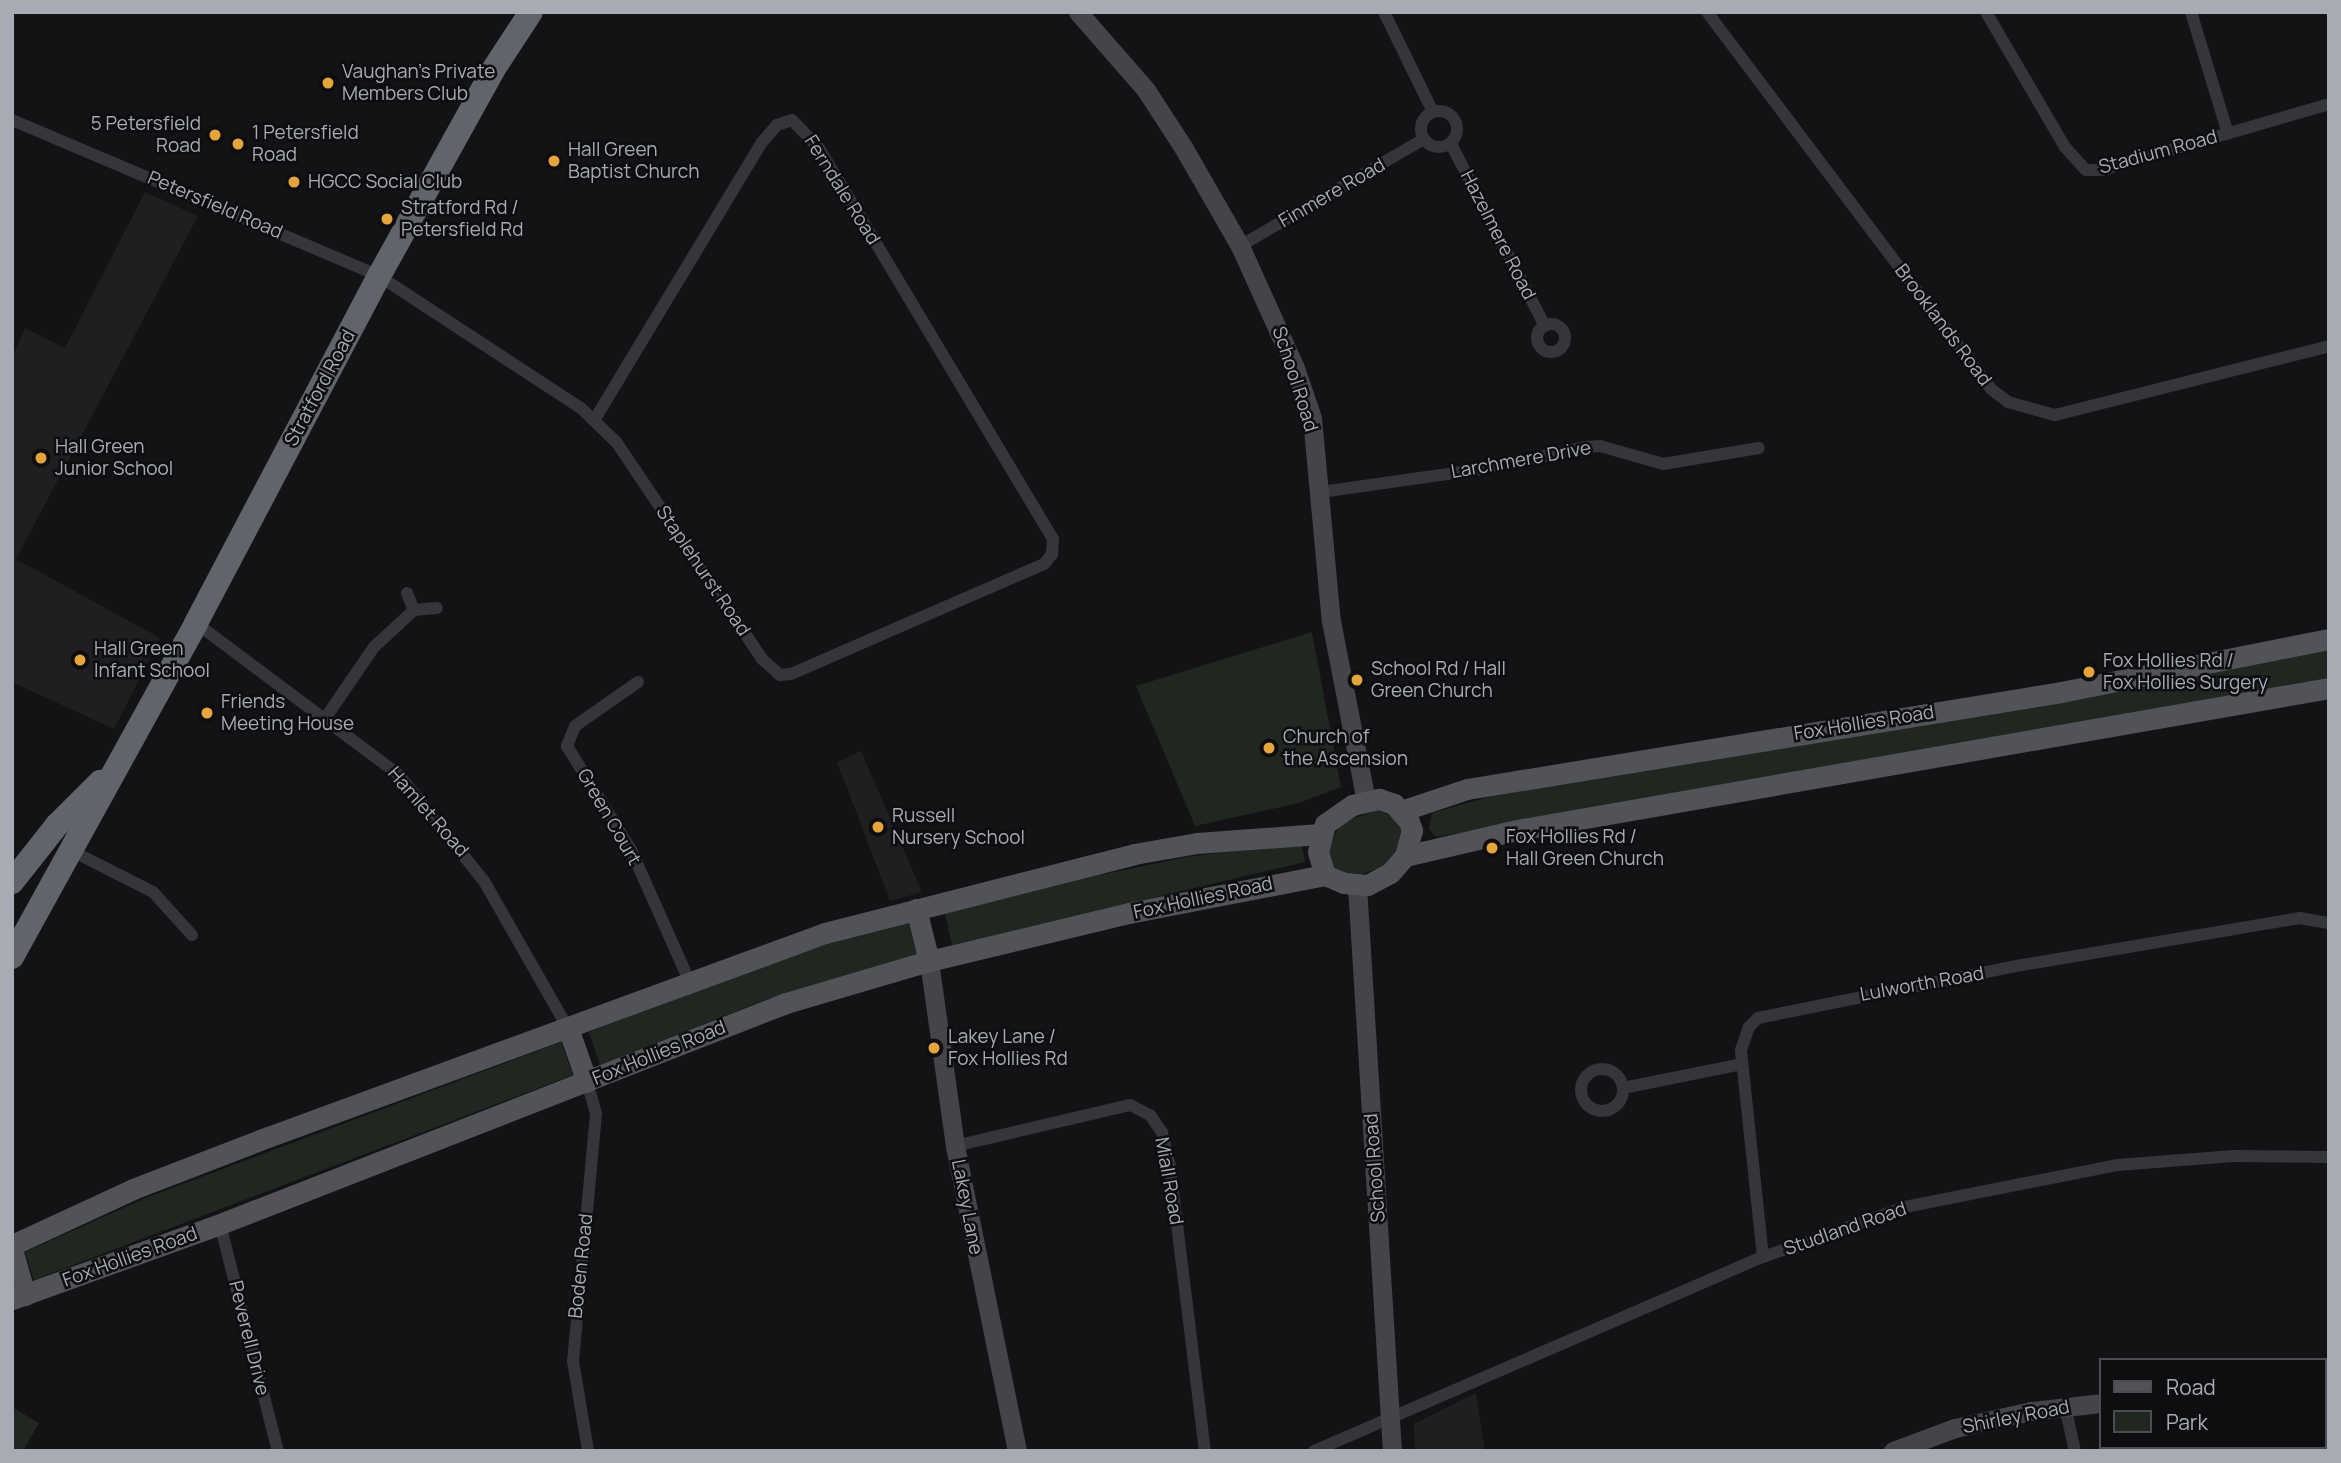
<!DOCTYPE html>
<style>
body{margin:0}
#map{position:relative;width:2341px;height:1463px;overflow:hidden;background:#131315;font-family:Manrope,sans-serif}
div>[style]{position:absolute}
.built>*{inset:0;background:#1f1f22}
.green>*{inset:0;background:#202720}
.street>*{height:12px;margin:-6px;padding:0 6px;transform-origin:6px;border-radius:6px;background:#35363a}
.street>.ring{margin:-6px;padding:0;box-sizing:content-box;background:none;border:12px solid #35363a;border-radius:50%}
.secondary>*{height:19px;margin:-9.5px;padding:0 9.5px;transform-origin:9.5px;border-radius:9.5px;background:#434549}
.primary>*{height:21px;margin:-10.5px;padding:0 10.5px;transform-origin:10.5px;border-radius:10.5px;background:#515358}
.highway>*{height:24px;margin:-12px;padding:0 12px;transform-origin:12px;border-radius:12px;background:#61646a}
.dots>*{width:19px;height:19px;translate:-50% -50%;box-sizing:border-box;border:4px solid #0e0e10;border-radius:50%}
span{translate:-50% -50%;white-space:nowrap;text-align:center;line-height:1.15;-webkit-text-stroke:5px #0e0e10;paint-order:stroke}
.poi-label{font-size:19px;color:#a6abb4}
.left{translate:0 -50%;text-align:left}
.right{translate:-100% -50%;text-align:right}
.street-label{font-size:19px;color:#a6abb4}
.frame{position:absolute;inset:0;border:14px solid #a6abb4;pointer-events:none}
.legend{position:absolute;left:2099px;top:1358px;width:228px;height:91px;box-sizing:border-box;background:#0e0e10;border:2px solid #4b4d52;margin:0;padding:9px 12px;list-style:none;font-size:21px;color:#a6abb4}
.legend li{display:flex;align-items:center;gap:14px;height:35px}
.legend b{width:35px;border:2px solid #4b4d52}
</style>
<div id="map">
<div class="built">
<i style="clip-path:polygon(145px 192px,198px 216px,16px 559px,160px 638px,114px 729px,12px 682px,12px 357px,25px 328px,65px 348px)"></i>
<i style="clip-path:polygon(861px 751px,922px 892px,890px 901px,837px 762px)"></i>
<i style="clip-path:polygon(1476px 1393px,1485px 1451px,1415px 1451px,1414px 1424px)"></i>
</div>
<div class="green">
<i style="clip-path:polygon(1312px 632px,1341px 787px,1299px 803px,1195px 826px,1136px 686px)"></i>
<i style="clip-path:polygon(2329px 649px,2329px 680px,1436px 837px,1429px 829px,1432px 813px,1499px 794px)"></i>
<i style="clip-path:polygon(1377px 810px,1391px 815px,1402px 831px,1400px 847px,1387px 865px,1354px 877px,1331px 869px,1325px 854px,1341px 823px)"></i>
<i style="clip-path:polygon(1302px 844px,1305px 862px,952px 945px,945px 914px,1031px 889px,1192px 856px)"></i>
<i style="clip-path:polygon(908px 922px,917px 955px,767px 999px,600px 1065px,589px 1032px,828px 940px)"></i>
<i style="clip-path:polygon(561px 1042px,573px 1075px,34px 1280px,25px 1252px,148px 1197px)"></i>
<i style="clip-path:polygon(12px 1407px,39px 1423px,23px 1451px,12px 1451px)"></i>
</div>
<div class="street">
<i style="left:1384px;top:12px;width:111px;rotate:63.9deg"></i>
<i style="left:1707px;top:12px;width:472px;rotate:53deg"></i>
<i style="left:1991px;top:389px;width:21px;rotate:37deg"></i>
<i style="left:2008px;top:402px;width:49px;rotate:15.5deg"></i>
<i style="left:2055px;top:415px;width:283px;rotate:-14.1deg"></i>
<i style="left:1986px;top:12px;width:156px;rotate:59.7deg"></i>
<i style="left:2065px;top:147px;width:31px;rotate:48deg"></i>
<i style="left:2086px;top:170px;width:16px"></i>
<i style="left:2102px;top:170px;width:236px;rotate:-16.2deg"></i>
<i style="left:2191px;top:12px;width:127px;rotate:73.1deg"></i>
<i class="ring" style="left:1421px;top:111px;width:24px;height:24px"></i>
<i style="left:12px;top:120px;width:399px;rotate:23deg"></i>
<i style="left:379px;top:276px;width:241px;rotate:33.2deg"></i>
<i style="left:581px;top:408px;width:50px;rotate:44.2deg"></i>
<i style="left:617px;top:443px;width:260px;rotate:56.1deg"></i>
<i style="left:762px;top:659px;width:24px;rotate:42deg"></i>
<i style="left:780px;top:675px;width:11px;rotate:-5deg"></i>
<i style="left:791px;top:674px;width:276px;rotate:-23.5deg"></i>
<i style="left:1044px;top:564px;width:13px;rotate:-51deg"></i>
<i style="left:1052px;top:554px;width:15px;rotate:-86deg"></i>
<i style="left:1053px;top:539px;width:456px;rotate:-120.9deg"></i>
<i style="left:819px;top:148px;width:39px;rotate:-134deg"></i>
<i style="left:792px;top:120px;width:16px;rotate:162deg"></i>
<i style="left:777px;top:125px;width:23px;rotate:131deg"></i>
<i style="left:762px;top:142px;width:323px;rotate:121.1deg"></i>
<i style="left:1451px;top:144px;width:205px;rotate:62.7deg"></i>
<i style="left:1240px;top:246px;width:213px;rotate:-30.2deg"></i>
<i class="ring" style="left:1537px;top:324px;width:16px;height:16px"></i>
<i style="left:1321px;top:492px;width:164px;rotate:-8.1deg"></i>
<i style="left:1483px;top:469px;width:104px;rotate:-12.2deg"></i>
<i style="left:1585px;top:447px;width:15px;rotate:-4deg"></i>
<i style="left:1600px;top:446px;width:66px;rotate:15.9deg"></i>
<i style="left:1663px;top:464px;width:97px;rotate:-9.5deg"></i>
<i style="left:407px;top:593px;width:18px;rotate:68deg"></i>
<i style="left:414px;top:610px;width:23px;rotate:-5deg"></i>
<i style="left:196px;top:623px;width:254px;rotate:36.8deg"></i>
<i style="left:399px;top:775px;width:136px;rotate:51.3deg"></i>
<i style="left:484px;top:881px;width:169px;rotate:60.3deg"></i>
<i style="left:638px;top:682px;width:77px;rotate:145.1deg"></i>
<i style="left:575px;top:726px;width:22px;rotate:112deg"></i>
<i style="left:567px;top:746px;width:122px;rotate:58.4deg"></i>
<i style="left:631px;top:850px;width:142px;rotate:66deg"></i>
<i style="left:324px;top:720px;width:88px;rotate:-55.6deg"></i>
<i style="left:374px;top:647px;width:54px;rotate:-42.8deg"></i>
<i style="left:72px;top:851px;width:91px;rotate:26.8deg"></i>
<i style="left:153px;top:892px;width:58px;rotate:47.8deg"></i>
<i class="ring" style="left:1581px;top:1069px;width:30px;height:30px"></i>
<i style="left:587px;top:1082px;width:33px;rotate:74deg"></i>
<i style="left:596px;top:1114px;width:248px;rotate:95.3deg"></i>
<i style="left:573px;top:1361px;width:91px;rotate:80.5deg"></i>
<i style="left:1623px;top:1088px;width:121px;rotate:-11.4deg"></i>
<i style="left:955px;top:1146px;width:180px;rotate:-13.2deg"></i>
<i style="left:1130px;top:1105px;width:22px;rotate:27deg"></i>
<i style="left:1150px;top:1115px;width:21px;rotate:55deg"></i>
<i style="left:1162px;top:1132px;width:36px;rotate:77deg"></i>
<i style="left:1170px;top:1167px;width:286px;rotate:83deg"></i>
<i style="left:220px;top:1224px;width:234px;rotate:75.7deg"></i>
<i style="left:1763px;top:1257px;width:208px;rotate:-96.1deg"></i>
<i style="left:1741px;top:1050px;width:24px;rotate:-71deg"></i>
<i style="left:1749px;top:1027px;width:13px;rotate:-45deg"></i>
<i style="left:1758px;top:1018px;width:269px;rotate:-11.4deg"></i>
<i style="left:2022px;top:965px;width:282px;rotate:-9.6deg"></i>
<i style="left:2300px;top:918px;width:29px;rotate:10deg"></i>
<i style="left:2065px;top:1406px;width:46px;rotate:77.5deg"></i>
<i style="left:1314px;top:1451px;width:489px;rotate:-23.4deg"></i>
<i style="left:1763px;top:1257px;width:151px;rotate:-19.4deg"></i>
<i style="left:1905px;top:1207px;width:216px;rotate:-11.2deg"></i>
<i style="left:2117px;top:1165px;width:117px;rotate:-4.4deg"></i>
<i style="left:2234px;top:1156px;width:95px;rotate:0.6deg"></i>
</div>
<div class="secondary">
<i style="left:1078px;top:12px;width:103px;rotate:48.9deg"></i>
<i style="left:1146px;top:90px;width:68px;rotate:57deg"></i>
<i style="left:1183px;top:147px;width:114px;rotate:60.1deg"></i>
<i style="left:1240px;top:246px;width:134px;rotate:65.7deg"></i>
<i style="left:1295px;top:368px;width:53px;rotate:71.2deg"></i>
<i style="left:1312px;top:418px;width:204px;rotate:84.7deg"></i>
<i style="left:1331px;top:621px;width:183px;rotate:79deg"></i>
<i style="left:1357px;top:886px;width:566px;rotate:86.46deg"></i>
<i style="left:929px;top:961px;width:187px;rotate:82deg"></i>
<i style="left:955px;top:1146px;width:311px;rotate:78.5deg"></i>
<i style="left:2325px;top:1423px;width:4px;rotate:14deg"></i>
<i style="left:1893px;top:1451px;width:66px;rotate:-20.4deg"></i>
<i style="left:1955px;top:1428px;width:78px;rotate:-12.6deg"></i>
<i style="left:2031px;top:1411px;width:70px;rotate:-6.5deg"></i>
</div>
<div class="primary">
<i style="left:1379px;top:799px;width:16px;rotate:18deg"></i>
<i style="left:1394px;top:804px;width:23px;rotate:50deg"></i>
<i style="left:1409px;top:822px;width:9px;rotate:69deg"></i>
<i style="left:1412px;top:830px;width:27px;rotate:105deg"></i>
<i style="left:1405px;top:856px;width:23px;rotate:131deg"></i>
<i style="left:1390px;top:873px;width:26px;rotate:152deg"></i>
<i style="left:1367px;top:885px;width:23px;rotate:-175deg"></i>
<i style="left:1344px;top:883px;width:21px;rotate:-157deg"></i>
<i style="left:1325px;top:875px;width:24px;rotate:-107deg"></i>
<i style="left:1318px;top:852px;width:29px;rotate:-76deg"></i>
<i style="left:1325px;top:824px;width:33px;rotate:-35deg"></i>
<i style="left:1352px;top:805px;width:28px;rotate:-13deg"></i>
<i style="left:1401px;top:811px;width:70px;rotate:-18.4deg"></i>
<i style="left:1467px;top:789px;width:602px;rotate:-9.27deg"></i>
<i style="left:2061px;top:692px;width:273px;rotate:-11.2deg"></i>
<i style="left:1405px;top:856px;width:115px;rotate:-13.1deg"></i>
<i style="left:1517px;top:830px;width:824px;rotate:-9.92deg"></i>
<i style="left:916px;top:909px;width:54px;rotate:76deg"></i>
<i style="left:568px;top:1028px;width:57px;rotate:70.6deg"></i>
<i style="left:12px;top:1245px;width:133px;rotate:-24.8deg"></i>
<i style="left:133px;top:1189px;width:145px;rotate:-21.1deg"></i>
<i style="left:268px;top:1137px;width:593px;rotate:-20.12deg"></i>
<i style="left:825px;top:933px;width:319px;rotate:-14.3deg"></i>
<i style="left:1134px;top:854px;width:64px;rotate:-9.9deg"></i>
<i style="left:1197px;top:843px;width:123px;rotate:-4.2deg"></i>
<i style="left:12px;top:1249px;width:48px;rotate:74.2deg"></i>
<i style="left:12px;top:1299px;width:221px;rotate:-19.8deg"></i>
<i style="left:220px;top:1224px;width:608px;rotate:-21.33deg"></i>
<i style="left:786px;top:1003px;width:149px;rotate:-16.4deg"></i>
<i style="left:929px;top:961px;width:206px;rotate:-13.5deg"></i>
<i style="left:1129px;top:913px;width:200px;rotate:-11deg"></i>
</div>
<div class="highway">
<i style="left:12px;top:882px;width:73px;rotate:-51.7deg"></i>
<i style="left:57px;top:825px;width:61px;rotate:-45deg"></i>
<i style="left:12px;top:957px;width:381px;rotate:-61.1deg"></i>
<i style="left:196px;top:623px;width:392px;rotate:-62.2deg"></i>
<i style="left:379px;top:276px;width:235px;rotate:-61deg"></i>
<i style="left:493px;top:70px;width:69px;rotate:-56.8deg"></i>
</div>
<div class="dots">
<i style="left:328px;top:83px;background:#e4a53c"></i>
<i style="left:215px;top:135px;background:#e4a53c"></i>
<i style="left:238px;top:144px;background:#e4a53c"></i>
<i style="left:554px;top:161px;background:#e4a53c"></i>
<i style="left:294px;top:182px;background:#e4a53c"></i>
<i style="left:387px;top:219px;background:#e4a53c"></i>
<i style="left:41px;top:458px;background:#e4a53c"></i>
<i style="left:80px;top:660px;background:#e4a53c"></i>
<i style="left:2089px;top:672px;background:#e4a53c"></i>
<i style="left:1357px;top:680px;background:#e4a53c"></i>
<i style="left:207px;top:713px;background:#e4a53c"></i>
<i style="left:1269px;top:748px;background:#e4a53c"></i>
<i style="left:878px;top:827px;background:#e4a53c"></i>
<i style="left:1492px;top:848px;background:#e4a53c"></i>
<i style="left:934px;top:1048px;background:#e4a53c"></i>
</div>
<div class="poi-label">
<span class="left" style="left:342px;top:83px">Vaughan's Private<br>Members Club</span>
<span class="right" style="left:201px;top:135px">5 Petersfield<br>Road</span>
<span class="left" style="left:252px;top:144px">1 Petersfield<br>Road</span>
<span class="left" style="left:568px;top:161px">Hall Green<br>Baptist Church</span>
<span class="left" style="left:308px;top:182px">HGCC Social Club</span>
<span class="left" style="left:401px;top:219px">Stratford Rd /<br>Petersfield Rd</span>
<span class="left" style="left:55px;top:458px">Hall Green<br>Junior School</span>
<span class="left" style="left:94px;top:660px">Hall Green<br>Infant School</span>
<span class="left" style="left:2103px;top:672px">Fox Hollies Rd /<br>Fox Hollies Surgery</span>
<span class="left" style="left:1371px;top:680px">School Rd / Hall<br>Green Church</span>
<span class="left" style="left:221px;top:713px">Friends<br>Meeting House</span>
<span class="left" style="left:1283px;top:748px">Church of<br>the Ascension</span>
<span class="left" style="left:892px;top:827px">Russell<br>Nursery School</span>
<span class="left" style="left:1506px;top:848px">Fox Hollies Rd /<br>Hall Green Church</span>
<span class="left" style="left:948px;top:1048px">Lakey Lane /<br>Fox Hollies Rd</span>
</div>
<div class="street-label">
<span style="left:2158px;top:152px;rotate:-15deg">Stadium Road</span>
<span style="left:842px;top:190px;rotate:58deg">Ferndale Road</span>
<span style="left:1332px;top:193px;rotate:-30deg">Finmere Road</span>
<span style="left:215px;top:205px;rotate:23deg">Petersfield Road</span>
<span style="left:1498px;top:235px;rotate:63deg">Hazelmere Road</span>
<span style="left:1943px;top:325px;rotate:53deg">Brooklands Road</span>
<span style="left:1295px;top:379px;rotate:72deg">School Road</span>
<span style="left:320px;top:388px;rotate:-62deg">Stratford Road</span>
<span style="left:1521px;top:460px;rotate:-10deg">Larchmere Drive</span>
<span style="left:703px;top:571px;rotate:56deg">Staplehurst Road</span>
<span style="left:1864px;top:723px;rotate:-9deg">Fox Hollies Road</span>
<span style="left:428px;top:812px;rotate:49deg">Hamlet Road</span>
<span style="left:609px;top:817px;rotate:60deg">Green Court</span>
<span style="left:1203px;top:898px;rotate:-12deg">Fox Hollies Road</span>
<span style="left:1922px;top:984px;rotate:-10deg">Lulworth Road</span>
<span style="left:659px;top:1053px;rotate:-22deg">Fox Hollies Road</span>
<span style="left:1375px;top:1168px;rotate:-94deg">School Road</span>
<span style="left:1169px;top:1181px;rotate:80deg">Miall Road</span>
<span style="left:967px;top:1207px;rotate:79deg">Lakey Lane</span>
<span style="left:1845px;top:1229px;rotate:-19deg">Studland Road</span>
<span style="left:130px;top:1257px;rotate:-20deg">Fox Hollies Road</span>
<span style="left:581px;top:1266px;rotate:-84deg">Boden Road</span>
<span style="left:249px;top:1338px;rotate:76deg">Peverell Drive</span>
<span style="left:2016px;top:1417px;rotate:-11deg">Shirley Road</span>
</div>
<div class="frame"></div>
<ul class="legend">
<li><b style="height:9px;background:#515358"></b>Road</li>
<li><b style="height:19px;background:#202720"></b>Park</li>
</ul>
</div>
